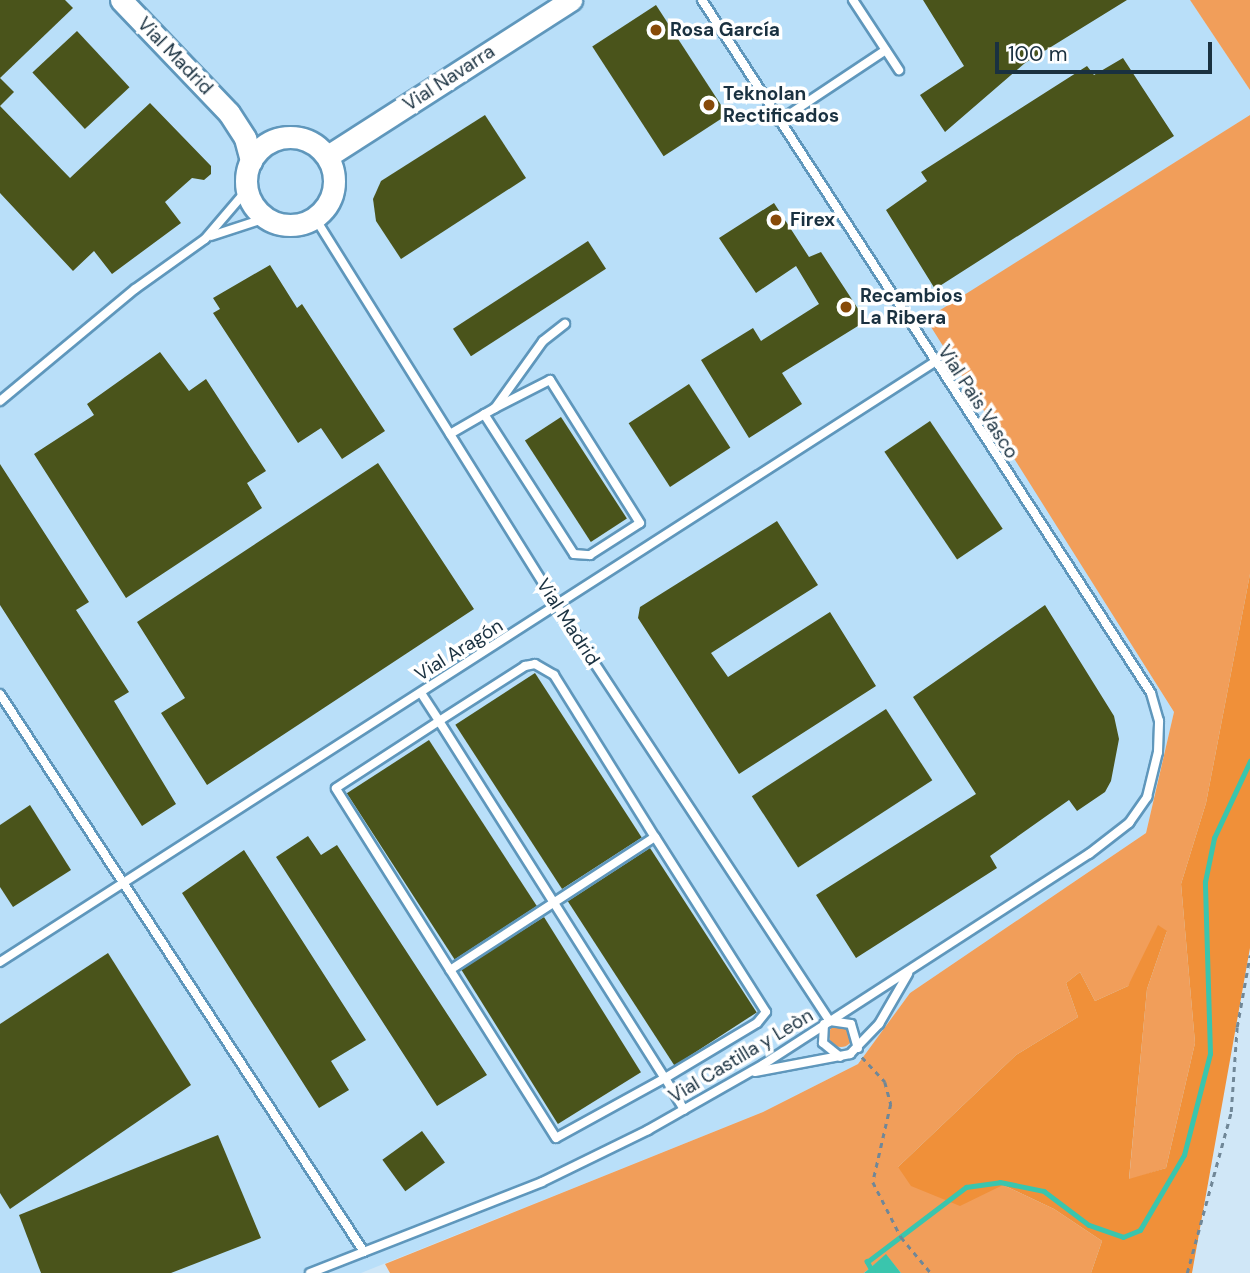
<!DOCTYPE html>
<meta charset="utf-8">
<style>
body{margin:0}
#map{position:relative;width:1250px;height:1273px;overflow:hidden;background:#d0e7f7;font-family:"DM Sans",sans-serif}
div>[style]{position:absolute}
.built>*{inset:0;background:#b9dff9}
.green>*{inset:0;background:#f19e5a}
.round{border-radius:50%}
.forest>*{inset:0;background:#f09039}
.water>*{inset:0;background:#3ac5ad}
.stream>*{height:4.5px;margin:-2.25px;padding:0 2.25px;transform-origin:2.25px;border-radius:2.25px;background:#3ac5ad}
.building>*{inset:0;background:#4a541b;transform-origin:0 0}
.path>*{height:2.5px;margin-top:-1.25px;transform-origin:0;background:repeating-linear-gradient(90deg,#708797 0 5px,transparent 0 10px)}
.roads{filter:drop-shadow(2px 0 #5f97bc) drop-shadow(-2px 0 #5f97bc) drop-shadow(0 2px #5f97bc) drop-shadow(0 -2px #5f97bc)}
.service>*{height:8px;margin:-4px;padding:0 4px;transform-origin:4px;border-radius:4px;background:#fff}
.tertiary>*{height:21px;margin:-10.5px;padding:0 10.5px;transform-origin:10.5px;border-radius:10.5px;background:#fff}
.tertiary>.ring{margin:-10.5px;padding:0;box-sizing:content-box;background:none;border:21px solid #fff;border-radius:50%}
.dots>*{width:19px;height:19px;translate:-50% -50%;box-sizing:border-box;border:4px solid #fff;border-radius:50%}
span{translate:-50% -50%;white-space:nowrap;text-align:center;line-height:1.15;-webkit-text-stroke:7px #fff;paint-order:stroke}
.poi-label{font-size:19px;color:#1a3140;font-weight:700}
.left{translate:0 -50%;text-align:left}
.street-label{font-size:19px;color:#1a3140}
.scale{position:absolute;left:995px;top:42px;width:217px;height:32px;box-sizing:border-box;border:4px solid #1a3140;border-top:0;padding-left:9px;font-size:21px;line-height:24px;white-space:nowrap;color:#1a3140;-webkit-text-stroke:5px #fff;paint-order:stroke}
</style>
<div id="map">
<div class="built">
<i style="clip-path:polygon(0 0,1190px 0,1250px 90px,1250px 115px,927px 319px,1174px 712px,1146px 833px,910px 993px,858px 1064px,763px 1112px,361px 1273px,0 1273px)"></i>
</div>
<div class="green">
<i style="clip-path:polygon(1190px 0,1250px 0,1250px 90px)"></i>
<i style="clip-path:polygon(1250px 115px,1250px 574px,1206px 803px,1181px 884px,1195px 1043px,1166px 1168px,1129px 1180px,1147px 989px,1167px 931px,1128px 986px,1095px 1001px,1080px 972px,1066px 983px,1078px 1017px,1016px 1055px,898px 1167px,1003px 1185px,1054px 1209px,1102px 1241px,1091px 1273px,901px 1273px,886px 1255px,864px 1273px,390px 1273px,385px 1264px,763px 1112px,858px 1064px,910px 993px,1146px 833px,1174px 712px,926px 319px)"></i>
<i class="round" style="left:829px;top:1023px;width:24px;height:24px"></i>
</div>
<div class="forest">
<i style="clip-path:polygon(1250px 574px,1250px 948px,1192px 1273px,1091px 1273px,1102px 1241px,1054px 1209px,1003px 1185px,960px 1206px,911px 1186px,898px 1167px,1016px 1055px,1078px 1017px,1066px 983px,1080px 972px,1095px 1001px,1128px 986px,1158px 925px,1167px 931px,1147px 989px,1129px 1179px,1166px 1168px,1195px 1043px,1181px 884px,1206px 803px)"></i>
</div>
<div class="water">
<i style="clip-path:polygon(886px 1254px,901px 1273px,864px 1273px,870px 1268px)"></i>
</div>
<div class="stream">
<i style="left:873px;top:1273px;width:13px;rotate:-119deg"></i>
<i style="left:867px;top:1262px;width:124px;rotate:-37.1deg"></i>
<i style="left:966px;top:1187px;width:34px;rotate:-8deg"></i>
<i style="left:1000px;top:1182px;width:45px;rotate:11.6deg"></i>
<i style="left:1044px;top:1191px;width:56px;rotate:37.1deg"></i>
<i style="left:1089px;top:1225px;width:36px;rotate:19deg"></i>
<i style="left:1123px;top:1237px;width:18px;rotate:-22deg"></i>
<i style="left:1140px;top:1230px;width:87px;rotate:-59.6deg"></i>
<i style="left:1184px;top:1155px;width:104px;rotate:-75.6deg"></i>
<i style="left:1210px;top:1054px;width:172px;rotate:-91.7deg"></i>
<i style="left:1205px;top:882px;width:45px;rotate:-78.4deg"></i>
<i style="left:1214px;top:838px;width:85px;rotate:-64.9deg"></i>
</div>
<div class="building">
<i style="clip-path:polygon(0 0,65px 0,73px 8px,0 78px)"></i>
<i style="clip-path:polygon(923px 0,1127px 0,1025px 63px,945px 132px,920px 95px,964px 66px)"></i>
<i style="left:656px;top:5px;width:131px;height:76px;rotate:57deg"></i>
<i style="left:77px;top:31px;width:77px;height:61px;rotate:47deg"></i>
<i style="clip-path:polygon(1123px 58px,1174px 136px,935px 289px,886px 210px,927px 181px,921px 172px,1087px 66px,1094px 75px)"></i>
<i style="clip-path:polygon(0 78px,14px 92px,0 106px)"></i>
<i style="clip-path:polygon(150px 103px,211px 166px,211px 174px,204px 180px,192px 178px,165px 202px,181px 223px,112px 274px,94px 251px,73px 271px,0 193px,0 106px,70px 178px)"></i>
<i style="clip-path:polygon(485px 115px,526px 178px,401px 259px,376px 221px,373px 199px,381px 181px)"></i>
<i style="clip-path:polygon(774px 203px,809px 257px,821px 252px,866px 321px,782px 373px,802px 404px,749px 438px,701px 360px,753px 328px,761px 341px,819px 304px,796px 266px,756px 293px,719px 238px)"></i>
<i style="left:588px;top:241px;width:33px;height:161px;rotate:57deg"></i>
<i style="clip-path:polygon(270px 265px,297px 308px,302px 304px,385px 431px,342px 459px,321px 428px,298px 443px,213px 313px,220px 309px,213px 298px)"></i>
<i style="clip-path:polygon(160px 352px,189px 391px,206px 379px,266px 471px,247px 483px,262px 508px,126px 598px,34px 454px,94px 415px,87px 404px)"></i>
<i style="left:689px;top:384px;width:76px;height:72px;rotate:57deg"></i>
<i style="left:561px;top:417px;width:121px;height:43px;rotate:57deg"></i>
<i style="left:930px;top:421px;width:130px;height:55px;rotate:56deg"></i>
<i style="clip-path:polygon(378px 463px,474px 609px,207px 785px,161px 713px,185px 698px,137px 622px)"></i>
<i style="clip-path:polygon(0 464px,89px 602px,76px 610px,129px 692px,114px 701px,176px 804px,142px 826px,0 605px)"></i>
<i style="clip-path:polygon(777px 521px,818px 585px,711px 653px,728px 677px,830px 612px,876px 686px,739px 774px,638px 618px,640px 607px)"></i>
<i style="clip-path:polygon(1045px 605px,1114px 716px,1119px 739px,1111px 781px,1105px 792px,1077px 811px,1069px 800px,990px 856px,997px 868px,856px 958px,816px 895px,976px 794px,913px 697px)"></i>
<i style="left:535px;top:673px;width:196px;height:95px;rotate:57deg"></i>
<i style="left:886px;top:709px;width:85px;height:160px;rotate:57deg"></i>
<i style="left:429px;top:740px;width:198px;height:98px;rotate:57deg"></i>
<i style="clip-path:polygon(30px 805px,71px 870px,13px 907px,0 887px,0 825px)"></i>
<i style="clip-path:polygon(308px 836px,321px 855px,337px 845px,487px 1075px,437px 1106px,276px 857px)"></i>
<i style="left:650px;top:848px;width:196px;height:98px;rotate:57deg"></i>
<i style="clip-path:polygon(244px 850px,366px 1040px,331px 1061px,349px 1090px,319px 1108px,182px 893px)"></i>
<i style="left:544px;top:917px;width:183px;height:98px;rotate:58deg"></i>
<i style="clip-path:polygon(108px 953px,191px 1085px,10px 1209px,0 1193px,0 1024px)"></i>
<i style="left:422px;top:1131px;width:39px;height:49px;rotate:54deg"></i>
<i style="clip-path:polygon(218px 1135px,261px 1238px,171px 1273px,41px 1273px,19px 1215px)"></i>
</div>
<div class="path">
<i style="left:862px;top:1057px;width:34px;rotate:47deg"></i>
<i style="left:885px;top:1082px;width:23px;rotate:75deg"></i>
<i style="left:891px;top:1104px;width:80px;rotate:103deg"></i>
<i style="left:873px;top:1182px;width:62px;rotate:63deg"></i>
<i style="left:901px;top:1237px;width:47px;rotate:50.2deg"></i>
<i style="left:1187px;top:1273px;width:167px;rotate:-74.7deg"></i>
<i style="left:1231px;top:1112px;width:85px;rotate:-86deg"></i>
<i style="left:1237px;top:1027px;width:73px;rotate:-79.8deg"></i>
</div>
<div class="roads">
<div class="service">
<i style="left:853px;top:0;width:84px;rotate:56.7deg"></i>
<i style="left:779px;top:121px;width:128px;rotate:-33.6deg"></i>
<i style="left:315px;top:218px;width:457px;rotate:58deg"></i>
<i style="left:557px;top:606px;width:497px;rotate:56.7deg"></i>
<i style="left:830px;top:1021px;width:21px;rotate:8deg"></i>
<i style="left:851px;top:1024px;width:25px;rotate:74deg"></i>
<i style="left:211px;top:236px;width:58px;rotate:-18.1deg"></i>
<i style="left:0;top:401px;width:175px;rotate:-39.7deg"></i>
<i style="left:135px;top:289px;width:86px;rotate:-35.5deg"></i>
<i style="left:205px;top:239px;width:63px;rotate:-49.5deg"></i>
<i style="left:484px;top:414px;width:166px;rotate:57.3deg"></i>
<i style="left:574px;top:554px;width:16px;rotate:4deg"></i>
<i style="left:590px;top:555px;width:59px;rotate:-32.6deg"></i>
<i style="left:640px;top:523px;width:169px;rotate:-122.2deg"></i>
<i style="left:550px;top:380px;width:62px;rotate:153deg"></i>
<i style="left:450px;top:434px;width:52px;rotate:-30deg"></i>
<i style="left:495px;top:408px;width:82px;rotate:-54.4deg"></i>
<i style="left:543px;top:341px;width:28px;rotate:-38deg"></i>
<i style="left:421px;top:693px;width:33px;rotate:57deg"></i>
<i style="left:439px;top:721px;width:423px;rotate:57.7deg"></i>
<i style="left:665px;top:1078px;width:124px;rotate:151.2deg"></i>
<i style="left:556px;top:1138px;width:413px;rotate:-122.2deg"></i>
<i style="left:336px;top:788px;width:123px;rotate:-33deg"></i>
<i style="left:439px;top:721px;width:102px;rotate:-32.6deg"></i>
<i style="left:525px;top:666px;width:10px;rotate:-11deg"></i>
<i style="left:535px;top:664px;width:22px;rotate:30deg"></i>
<i style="left:554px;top:675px;width:191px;rotate:58.1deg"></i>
<i style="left:0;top:694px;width:666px;rotate:56.88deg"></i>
<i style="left:0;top:962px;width:1109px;rotate:-32.7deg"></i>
<i style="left:450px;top:970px;width:244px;rotate:-33deg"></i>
<i style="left:655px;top:837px;width:207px;rotate:57.6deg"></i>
<i style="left:766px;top:1012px;width:14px;rotate:129deg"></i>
<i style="left:757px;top:1023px;width:107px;rotate:149.1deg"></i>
<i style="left:665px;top:1078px;width:37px;rotate:59deg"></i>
<i style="left:824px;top:1024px;width:19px;rotate:93deg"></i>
<i style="left:823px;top:1043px;width:22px;rotate:39deg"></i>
<i style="left:755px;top:1072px;width:97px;rotate:-10.7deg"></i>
<i style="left:850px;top:1054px;width:42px;rotate:-46deg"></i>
<i style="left:879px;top:1024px;width:58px;rotate:-59.9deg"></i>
<i style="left:310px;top:1273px;width:249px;rotate:-21.4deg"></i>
<i style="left:542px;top:1182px;width:118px;rotate:-26.1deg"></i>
<i style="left:648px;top:1130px;width:133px;rotate:-29.6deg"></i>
<i style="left:764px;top:1064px;width:387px;rotate:-32.9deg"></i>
<i style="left:1089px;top:854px;width:51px;rotate:-37.8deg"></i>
<i style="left:1129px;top:823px;width:32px;rotate:-55deg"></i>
<i style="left:1147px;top:797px;width:46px;rotate:-76.3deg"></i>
<i style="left:1158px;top:752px;width:31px;rotate:-88deg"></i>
<i style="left:1159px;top:721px;width:29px;rotate:-106deg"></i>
<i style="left:1151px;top:693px;width:826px;rotate:-122.94deg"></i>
</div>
<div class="tertiary">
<i style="left:121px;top:0;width:156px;rotate:46.3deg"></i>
<i style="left:229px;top:113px;width:30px;rotate:57deg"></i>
<i style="left:245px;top:138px;width:24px;rotate:75deg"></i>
<i class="ring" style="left:246px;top:137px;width:67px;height:67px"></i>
<i style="left:328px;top:156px;width:289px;rotate:-32.7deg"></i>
</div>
</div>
<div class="dots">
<i style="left:656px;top:30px;background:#874a09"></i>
<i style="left:709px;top:105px;background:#874a09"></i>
<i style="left:776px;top:220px;background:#874a09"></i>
<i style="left:846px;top:307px;background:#874a09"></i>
</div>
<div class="poi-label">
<span class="left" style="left:670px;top:30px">Rosa García</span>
<span class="left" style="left:723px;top:105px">Teknolan<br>Rectificados</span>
<span class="left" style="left:790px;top:220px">Firex</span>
<span class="left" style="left:860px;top:307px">Recambios<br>La Ribera</span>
</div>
<div class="street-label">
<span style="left:175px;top:56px;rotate:46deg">Vial Madrid</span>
<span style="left:449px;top:78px;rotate:-33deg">Vial Navarra</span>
<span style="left:978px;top:402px;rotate:57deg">Vial Pais Vasco</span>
<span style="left:568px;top:622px;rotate:57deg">Vial Madrid</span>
<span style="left:459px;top:650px;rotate:-32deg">Vial Aragón</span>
<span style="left:741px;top:1056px;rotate:-31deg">Vial Castilla y Leòn</span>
</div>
<div class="scale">100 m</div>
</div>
